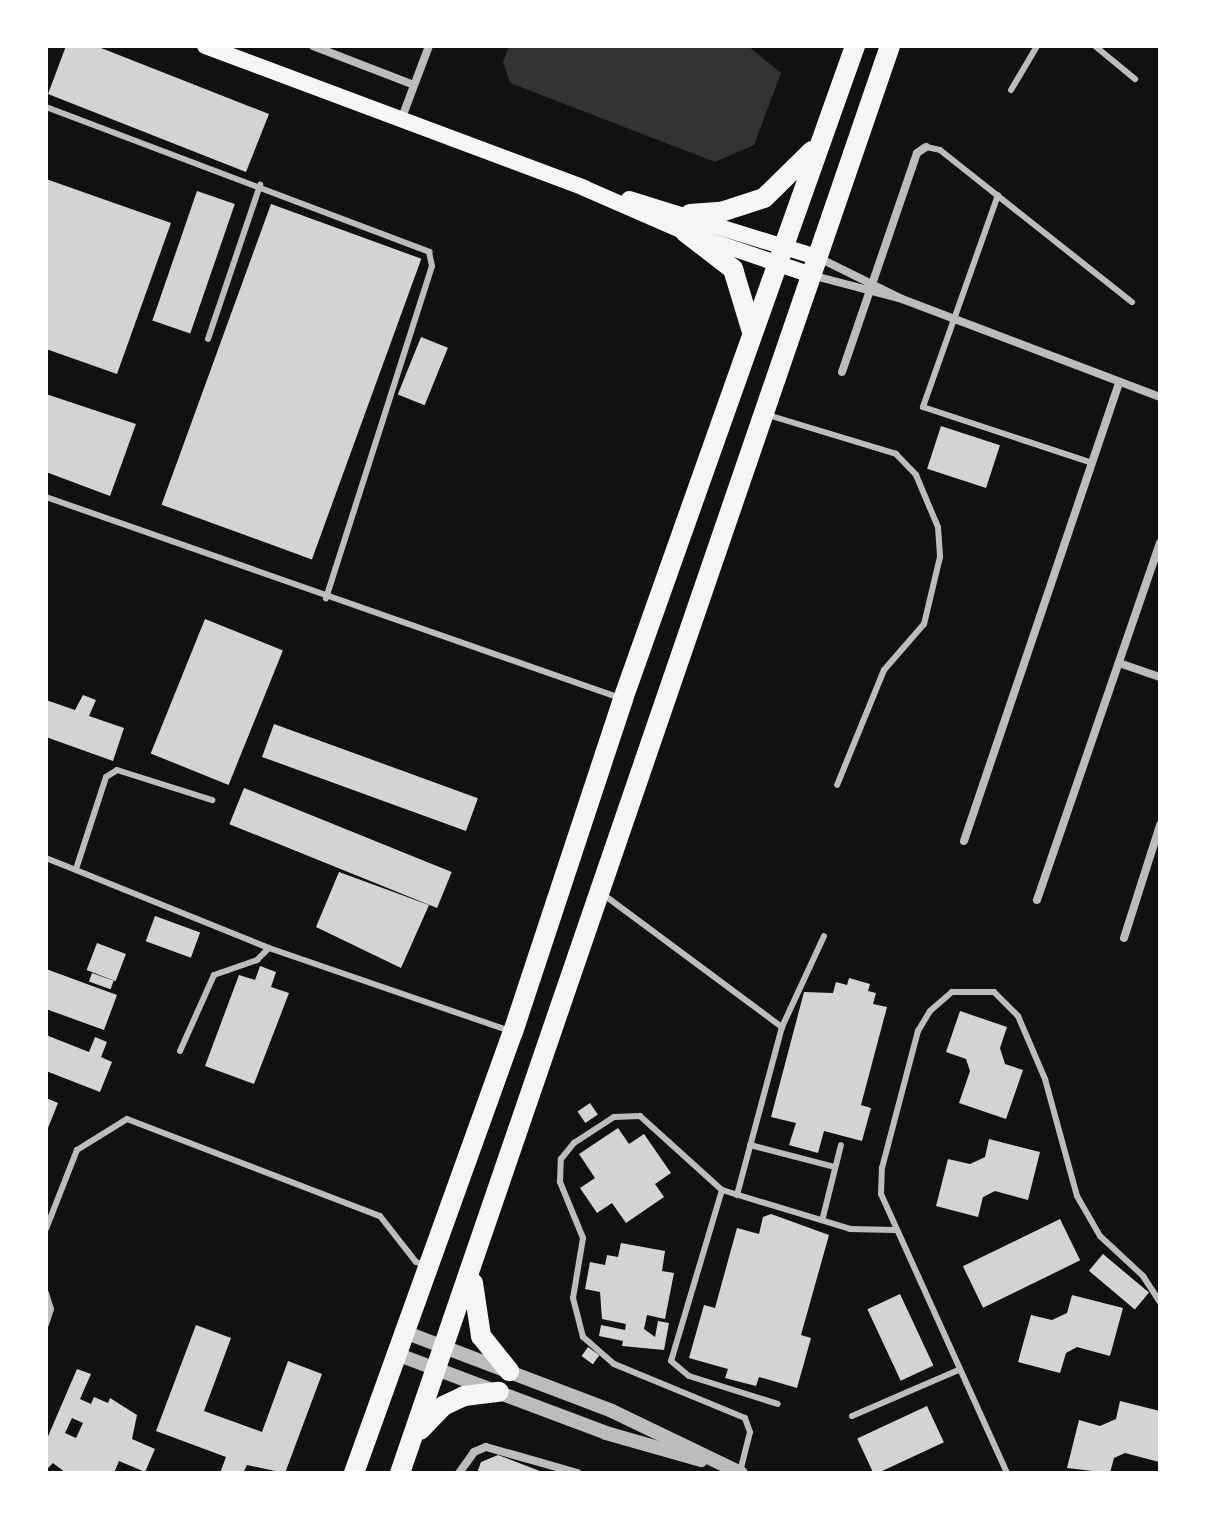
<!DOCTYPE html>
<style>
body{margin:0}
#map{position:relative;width:1206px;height:1519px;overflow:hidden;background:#111;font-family:Mulish,sans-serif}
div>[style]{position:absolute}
.water>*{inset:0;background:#333}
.building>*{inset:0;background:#d3d3d3;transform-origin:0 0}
.service>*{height:6px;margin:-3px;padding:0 3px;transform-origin:3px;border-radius:3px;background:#bcbcbc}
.minor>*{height:8px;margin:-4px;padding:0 4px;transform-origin:4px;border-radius:4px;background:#bcbcbc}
.tertiary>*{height:14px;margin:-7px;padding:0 7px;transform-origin:7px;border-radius:7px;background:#bcbcbc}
.secondary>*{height:16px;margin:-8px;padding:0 8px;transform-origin:8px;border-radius:8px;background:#f5f5f5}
.primary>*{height:20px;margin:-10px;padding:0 10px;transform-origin:10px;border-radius:10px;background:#f5f5f5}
span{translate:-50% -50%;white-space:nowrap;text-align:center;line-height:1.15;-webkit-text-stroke:7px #fff;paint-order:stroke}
.frame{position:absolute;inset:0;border:48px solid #fff;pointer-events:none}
</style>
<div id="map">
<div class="water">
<i style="clip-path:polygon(509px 46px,748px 46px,781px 73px,754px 145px,715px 162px,510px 83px,503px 62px)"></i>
</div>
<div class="building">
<i style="clip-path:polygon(66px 46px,96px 46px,269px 114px,246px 172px,48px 94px)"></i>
<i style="clip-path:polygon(46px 179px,171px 223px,117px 374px,46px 349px)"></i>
<i style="left:197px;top:191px;width:40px;height:137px;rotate:19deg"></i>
<i style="left:271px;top:204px;width:160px;height:320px;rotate:20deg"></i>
<i style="left:421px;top:337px;width:29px;height:62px;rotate:22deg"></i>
<i style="clip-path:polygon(46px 394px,136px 424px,110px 496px,46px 472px)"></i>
<i style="left:941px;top:426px;width:62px;height:45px;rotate:18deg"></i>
<i style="left:205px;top:619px;width:84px;height:145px;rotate:22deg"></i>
<i style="clip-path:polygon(83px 695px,96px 700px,89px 716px,124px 728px,113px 761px,46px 737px,46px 700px,75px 710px)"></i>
<i style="left:274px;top:724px;width:217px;height:35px;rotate:20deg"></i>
<i style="left:244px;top:788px;width:224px;height:39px;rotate:22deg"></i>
<i style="clip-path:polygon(339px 872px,429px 905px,401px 968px,316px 927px)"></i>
<i style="left:155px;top:916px;width:48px;height:27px;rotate:20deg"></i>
<i style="left:97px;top:943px;width:31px;height:29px;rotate:21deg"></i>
<i style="clip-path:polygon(260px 966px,276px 972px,271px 987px,289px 993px,254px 1084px,205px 1066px,239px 975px,255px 980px)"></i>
<i style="clip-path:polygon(46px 969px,117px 995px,104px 1030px,46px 1009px)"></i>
<i style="left:92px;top:973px;width:23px;height:9px;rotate:20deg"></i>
<i style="clip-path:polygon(849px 978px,870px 984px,868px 991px,876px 993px,873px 1004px,887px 1007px,861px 1105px,871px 1108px,862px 1141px,824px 1131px,818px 1153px,789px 1145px,796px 1123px,771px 1117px,804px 992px,833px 993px,836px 982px,847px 985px)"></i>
<i style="clip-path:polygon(960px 1011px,1007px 1027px,1000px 1048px,1005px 1064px,1023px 1070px,1006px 1119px,959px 1103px,970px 1071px,966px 1059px,946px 1052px)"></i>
<i style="clip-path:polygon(46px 1035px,89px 1052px,95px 1037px,107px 1042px,101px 1057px,112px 1062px,100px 1092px,46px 1071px)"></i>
<i style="clip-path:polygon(46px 1098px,58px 1103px,46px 1133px)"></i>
<i style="left:590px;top:1103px;width:14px;height:15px;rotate:56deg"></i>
<i style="clip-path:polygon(618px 1128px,629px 1144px,644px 1134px,671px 1173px,655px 1184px,664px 1197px,626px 1223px,612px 1203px,597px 1213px,580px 1188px,595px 1178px,579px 1154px)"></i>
<i style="clip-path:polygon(989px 1139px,1040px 1152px,1028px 1200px,995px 1191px,983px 1197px,978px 1217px,936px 1206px,948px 1159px,970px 1164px,985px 1157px)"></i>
<i style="clip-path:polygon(771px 1214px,829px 1235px,801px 1335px,811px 1338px,797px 1388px,759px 1377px,756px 1386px,725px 1378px,728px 1369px,689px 1358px,704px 1305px,715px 1308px,737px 1228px,759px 1234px,763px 1217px)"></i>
<i style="left:1060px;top:1219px;width:46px;height:108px;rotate:64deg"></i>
<i style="clip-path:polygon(621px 1243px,665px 1251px,662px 1271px,674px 1273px,665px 1319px,647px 1315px,644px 1329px,655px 1337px,658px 1321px,669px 1323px,664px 1350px,622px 1346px,623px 1341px,599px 1336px,601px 1325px,625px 1330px,626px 1324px,602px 1319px,600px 1292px,585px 1289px,590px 1262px,605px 1265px,607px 1255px,618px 1257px)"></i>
<i style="left:1103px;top:1254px;width:60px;height:22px;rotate:40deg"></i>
<i style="left:900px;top:1294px;width:79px;height:36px;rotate:65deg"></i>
<i style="clip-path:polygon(1072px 1295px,1123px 1308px,1110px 1356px,1077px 1347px,1066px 1353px,1060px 1373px,1018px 1362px,1031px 1315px,1052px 1320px,1067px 1313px)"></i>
<i style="clip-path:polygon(196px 1325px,231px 1338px,204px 1411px,262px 1432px,288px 1361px,322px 1374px,285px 1473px,247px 1465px,243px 1473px,220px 1473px,226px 1457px,156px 1431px)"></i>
<i style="left:588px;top:1347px;width:14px;height:11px;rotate:36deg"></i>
<i style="clip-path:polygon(evenodd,77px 1369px,91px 1374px,80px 1399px,91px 1404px,94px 1397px,108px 1403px,110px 1398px,137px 1415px,132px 1439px,155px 1449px,145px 1472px,119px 1461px,114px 1473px,66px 1473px,53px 1463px,46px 1470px,46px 1441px,77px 1369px,72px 1418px,83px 1423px,76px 1438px,65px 1433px,72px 1418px)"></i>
<i style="clip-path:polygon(1120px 1401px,1160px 1411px,1159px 1462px,1125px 1453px,1114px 1458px,1110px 1473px,1067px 1468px,1079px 1420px,1100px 1426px,1116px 1419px)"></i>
<i style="left:927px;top:1406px;width:40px;height:77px;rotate:65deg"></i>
<i style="clip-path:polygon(498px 1455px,545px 1473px,477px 1473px,481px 1462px)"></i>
</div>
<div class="service">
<i style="left:1095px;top:46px;width:52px;rotate:39.5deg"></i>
<i style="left:1011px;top:90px;width:51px;rotate:-59.4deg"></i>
<i style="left:46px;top:107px;width:410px;rotate:20.7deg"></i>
<i style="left:429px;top:252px;width:14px;rotate:78deg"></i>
<i style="left:432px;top:266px;width:349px;rotate:107.7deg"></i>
<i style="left:926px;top:147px;width:14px;rotate:12deg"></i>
<i style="left:940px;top:150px;width:245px;rotate:38.4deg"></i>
<i style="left:998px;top:195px;width:225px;rotate:109.5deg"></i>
<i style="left:923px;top:407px;width:178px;rotate:18.3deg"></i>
<i style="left:208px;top:339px;width:163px;rotate:-71.3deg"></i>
<i style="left:768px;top:415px;width:134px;rotate:16.9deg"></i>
<i style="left:896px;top:454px;width:29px;rotate:46deg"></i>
<i style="left:916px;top:475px;width:56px;rotate:67.1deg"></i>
<i style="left:938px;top:527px;width:30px;rotate:86deg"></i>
<i style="left:940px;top:557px;width:69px;rotate:103.4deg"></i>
<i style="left:924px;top:624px;width:61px;rotate:131deg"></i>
<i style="left:884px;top:670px;width:124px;rotate:112.2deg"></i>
<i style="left:46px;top:497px;width:608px;rotate:19.3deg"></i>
<i style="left:46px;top:858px;width:240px;rotate:22deg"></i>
<i style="left:269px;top:948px;width:255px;rotate:19deg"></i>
<i style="left:76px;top:869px;width:97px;rotate:-71.9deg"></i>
<i style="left:106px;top:777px;width:13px;rotate:-32deg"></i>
<i style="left:117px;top:770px;width:100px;rotate:17.5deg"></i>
<i style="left:604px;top:895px;width:222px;rotate:36.6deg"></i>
<i style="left:782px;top:1027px;width:174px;rotate:105deg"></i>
<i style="left:782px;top:1027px;width:100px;rotate:-65.2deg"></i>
<i style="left:180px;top:1051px;width:83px;rotate:-65.9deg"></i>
<i style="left:214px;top:975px;width:46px;rotate:-19.2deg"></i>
<i style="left:257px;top:960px;width:17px;rotate:-45deg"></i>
<i style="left:750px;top:1145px;width:88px;rotate:14.5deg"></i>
<i style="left:722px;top:1190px;width:178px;rotate:106.6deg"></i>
<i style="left:671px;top:1361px;width:23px;rotate:40deg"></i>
<i style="left:689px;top:1376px;width:93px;rotate:17.5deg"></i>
<i style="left:823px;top:1217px;width:74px;rotate:-76deg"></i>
<i style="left:46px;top:1229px;width:85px;rotate:-68.6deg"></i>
<i style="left:77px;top:1150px;width:59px;rotate:-31.8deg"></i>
<i style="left:127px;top:1119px;width:271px;rotate:21deg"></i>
<i style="left:380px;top:1216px;width:58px;rotate:52deg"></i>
<i style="left:416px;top:1262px;width:10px;rotate:17deg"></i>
<i style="left:46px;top:1293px;width:17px;rotate:73deg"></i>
<i style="left:51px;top:1309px;width:16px;rotate:108deg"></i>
<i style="left:852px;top:1416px;width:116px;rotate:-23.3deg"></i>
<i style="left:740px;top:1472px;width:41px;rotate:-76deg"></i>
<i style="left:750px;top:1432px;width:15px;rotate:-110deg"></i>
<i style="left:745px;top:1418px;width:142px;rotate:-157.6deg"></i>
<i style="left:614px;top:1364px;width:41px;rotate:-138.9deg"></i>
<i style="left:583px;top:1337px;width:40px;rotate:-104.4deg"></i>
<i style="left:573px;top:1298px;width:61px;rotate:-80.5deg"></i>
<i style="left:583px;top:1238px;width:61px;rotate:-112.3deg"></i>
<i style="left:560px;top:1182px;width:23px;rotate:-88deg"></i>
<i style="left:561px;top:1159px;width:21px;rotate:-51deg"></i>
<i style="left:574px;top:1143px;width:48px;rotate:-33deg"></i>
<i style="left:614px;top:1117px;width:26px;rotate:-2deg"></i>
<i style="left:640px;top:1116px;width:110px;rotate:42.1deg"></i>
<i style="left:722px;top:1190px;width:134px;rotate:16.9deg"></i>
<i style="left:850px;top:1229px;width:45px;rotate:1.3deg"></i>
<i style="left:1007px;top:1473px;width:306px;rotate:-114.3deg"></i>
<i style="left:881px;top:1194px;width:26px;rotate:-88deg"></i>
<i style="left:882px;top:1168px;width:142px;rotate:-75.3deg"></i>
<i style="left:918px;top:1031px;width:23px;rotate:-59deg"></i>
<i style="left:930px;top:1011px;width:29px;rotate:-41deg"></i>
<i style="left:952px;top:992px;width:42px"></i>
<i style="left:994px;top:992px;width:34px;rotate:45deg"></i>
<i style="left:1018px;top:1016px;width:69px;rotate:66.8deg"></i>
<i style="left:1045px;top:1079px;width:121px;rotate:74.7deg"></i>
<i style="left:1077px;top:1196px;width:46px;rotate:60.1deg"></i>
<i style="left:1100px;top:1236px;width:59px;rotate:42.9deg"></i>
<i style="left:1143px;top:1276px;width:31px;rotate:57deg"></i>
</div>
<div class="minor">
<i style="left:313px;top:46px;width:108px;rotate:21.1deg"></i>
<i style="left:401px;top:120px;width:79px;rotate:-69.3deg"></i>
<i style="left:817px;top:257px;width:95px;rotate:26.3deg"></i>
<i style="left:902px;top:299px;width:276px;rotate:20.8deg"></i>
<i style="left:811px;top:275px;width:90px;rotate:14.8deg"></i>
<i style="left:842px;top:372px;width:231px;rotate:-71.1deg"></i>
<i style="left:917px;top:153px;width:11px;rotate:-34deg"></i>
<i style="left:1119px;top:663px;width:43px;rotate:18.9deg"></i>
<i style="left:964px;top:841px;width:484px;rotate:-71.3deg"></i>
<i style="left:1037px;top:900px;width:378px;rotate:-71deg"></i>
<i style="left:1124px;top:938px;width:119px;rotate:-72.3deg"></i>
<i style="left:459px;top:1473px;width:26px;rotate:-54deg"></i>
<i style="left:474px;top:1452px;width:13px;rotate:-23deg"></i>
<i style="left:486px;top:1447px;width:95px;rotate:15.9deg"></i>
</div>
<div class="tertiary">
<i style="left:407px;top:1333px;width:219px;rotate:20.8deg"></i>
<i style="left:612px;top:1411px;width:143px;rotate:25.7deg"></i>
<i style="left:399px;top:1355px;width:221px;rotate:20.6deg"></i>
<i style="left:606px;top:1433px;width:99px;rotate:15.9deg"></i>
</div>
<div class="secondary">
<i style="left:205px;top:46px;width:405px;rotate:20.5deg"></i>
<i style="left:584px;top:188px;width:110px;rotate:23.5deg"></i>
<i style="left:685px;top:232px;width:133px;rotate:18.8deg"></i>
<i style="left:629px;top:199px;width:196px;rotate:17.2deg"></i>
</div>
<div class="primary">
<i style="left:690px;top:214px;width:31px;rotate:-4deg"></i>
<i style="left:721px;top:212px;width:45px;rotate:-18deg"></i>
<i style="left:764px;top:198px;width:67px;rotate:-44.4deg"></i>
<i style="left:685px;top:232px;width:61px;rotate:37.6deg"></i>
<i style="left:733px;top:269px;width:66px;rotate:73.2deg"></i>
<i style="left:473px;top:1283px;width:54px;rotate:81.4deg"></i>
<i style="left:481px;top:1336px;width:45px;rotate:51.3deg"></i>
<i style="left:420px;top:1430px;width:33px;rotate:-46deg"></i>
<i style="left:443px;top:1406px;width:23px;rotate:-25deg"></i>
<i style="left:464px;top:1396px;width:35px;rotate:-7deg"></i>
<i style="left:354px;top:1473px;width:469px;rotate:-70.2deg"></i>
<i style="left:513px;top:1032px;width:351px;rotate:-71.7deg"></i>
<i style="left:623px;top:699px;width:693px;rotate:-70.44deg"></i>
<i style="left:400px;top:1473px;width:1509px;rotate:-71.05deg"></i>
</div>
<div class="frame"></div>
</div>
